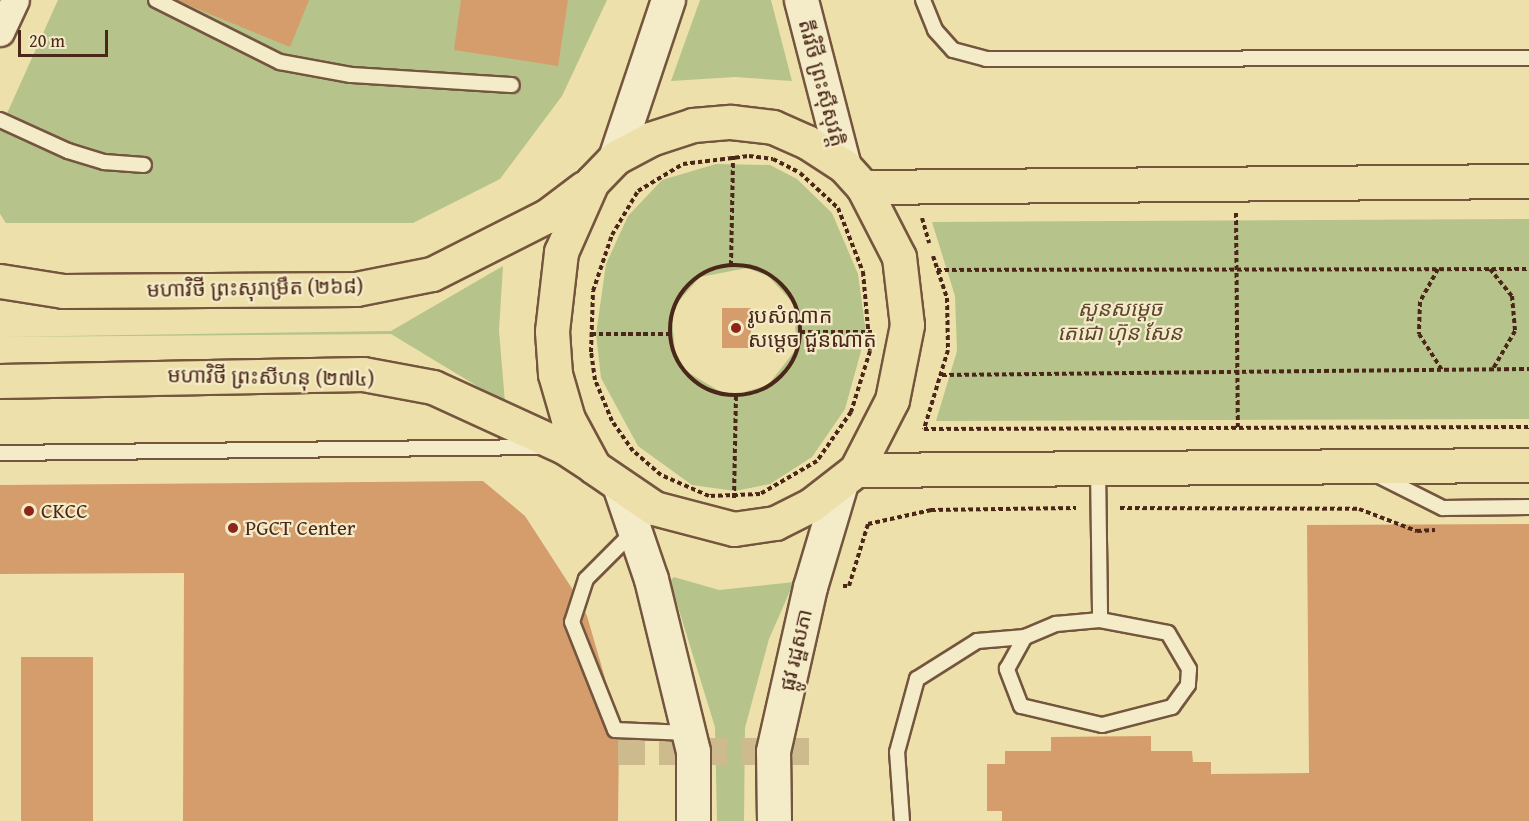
<!DOCTYPE html>
<meta charset="utf-8">
<style>
body{margin:0}
#map{position:relative;width:1529px;height:821px;overflow:hidden;background:#eee0ab;font-family:"Gentium Book Plus","Noto Sans Khmer",serif}
div>[style]{position:absolute}
.green>*{inset:0;background:#b6c38b}
.building>*{inset:0;background:#d49d6b;transform-origin:0 0}
.street-tunnel>*{height:27px;margin-top:-13.5px;transform-origin:0;background:repeating-linear-gradient(90deg,#cdbb8e 0 27px,transparent 0 41px)}
.path>*{height:4px;margin-top:-2px;transform-origin:0;background:repeating-linear-gradient(90deg,#4b2719 0 4.5px,transparent 0 7.5px)}
.path>.ring{margin:-2px;padding:0;box-sizing:content-box;background:none;border:4px solid #4b2719;border-radius:50%}
.roads{filter:drop-shadow(2px 0 #74553e) drop-shadow(-2px 0 #74553e) drop-shadow(0 2px #74553e) drop-shadow(0 -2px #74553e)}
.lane>*{height:14px;margin:-7px;padding:0 7px;transform-origin:7px;border-radius:7px;background:#f4ebc8}
.street>*{height:27px;margin:-13.5px;padding:0 13.5px;transform-origin:13.5px;border-radius:13.5px;background:#f4ebc8}
.secondary>*{height:33px;margin:-16.5px;padding:0 16.5px;transform-origin:16.5px;border-radius:16.5px;background:#f4ebc8}
.primary>*{height:33px;margin:-16.5px;padding:0 16.5px;transform-origin:16.5px;border-radius:16.5px;background:#eee0ab}
.dots>*{width:16px;height:16px;translate:-50% -50%;box-sizing:border-box;border:3px solid #f4ebc8;border-radius:50%}
span{translate:-50% -50%;white-space:nowrap;text-align:center;line-height:1.15;-webkit-text-stroke:4.5px #f4ebc8;paint-order:stroke}
.street-label{font-size:21px;color:#4b2719}
.park-label{font-size:21px;color:#604630;font-style:italic}
.poi-label{font-size:21px;color:#4b2719}
.left{translate:0 -50%;text-align:left}
.scale{position:absolute;left:18px;top:30px;width:90px;height:27px;box-sizing:border-box;border:3px solid #4b2719;border-top:0;padding-left:8px;font-size:18px;line-height:21px;white-space:nowrap;color:#4b2719;-webkit-text-stroke:4px #f4ebc8;paint-order:stroke}
</style>
<div id="map">
<div class="green">
<i style="clip-path:polygon(58px 0,607px 0,562px 96px,500px 179px,413px 223px,6px 223px,0 214px,0 129px)"></i>
<i style="clip-path:polygon(700px 0,771px 0,792px 81px,735px 77px,671px 81px)"></i>
<i style="clip-path:polygon(evenodd,716px 164px,770px 165px,797px 179px,832px 213px,858px 274px,866px 333px,845px 409px,812px 457px,770px 484px,735px 491px,692px 485px,638px 446px,601px 378px,596px 334px,606px 264px,628px 216px,662px 180px,716px 164px,747px 268px,768px 276px,793px 303px,797px 348px,768px 385px,737px 394px,721px 392px,686px 371px,675px 351px,672px 319px,678px 302px,700px 277px,747px 268px)"></i>
<i style="clip-path:polygon(1529px 219px,1529px 419px,936px 421px,957px 351px,955px 296px,932px 222px)"></i>
<i style="clip-path:polygon(503px 266px,499px 330px,505px 403px,391px 334px,0 337px,391px 331px)"></i>
<i style="clip-path:polygon(674px 577px,719px 590px,794px 582px,769px 639px,745px 728px,744px 821px,717px 821px,715px 727px,670px 581px)"></i>
</div>
<div class="building">
<i style="clip-path:polygon(176px 0,309px 0,290px 47px)"></i>
<i style="clip-path:polygon(461px 0,568px 0,558px 66px,454px 50px)"></i>
<i style="left:722px;top:308px;width:29px;height:40px"></i>
<i style="clip-path:polygon(483px 481px,525px 516px,573px 590px,563px 625px,607px 733px,619px 739px,618px 821px,183px 821px,184px 573px,0 574px,0 485px)"></i>
<i style="clip-path:polygon(1529px 524px,1529px 821px,1002px 821px,1002px 811px,987px 811px,987px 764px,1005px 764px,1005px 751px,1051px 751px,1051px 737px,1151px 736px,1151px 751px,1192px 751px,1193px 762px,1211px 762px,1211px 774px,1309px 773px,1307px 525px)"></i>
<i style="clip-path:polygon(585px 612px,587px 616px,607px 685px,582px 622px)"></i>
<i style="left:93px;top:657px;width:164px;height:72px;rotate:90deg"></i>
</div>
<div class="street-tunnel">
<i style="left:618px;top:751px;width:204px"></i>
</div>
<div class="path">
<i style="left:749px;top:156px;width:24px;rotate:7deg"></i>
<i style="left:773px;top:159px;width:30px;rotate:27deg"></i>
<i style="left:800px;top:173px;width:52px;rotate:42.6deg"></i>
<i style="left:838px;top:208px;width:69px;rotate:68.7deg"></i>
<i style="left:863px;top:272px;width:79px;rotate:84.9deg"></i>
<i style="left:870px;top:351px;width:64px;rotate:107.3deg"></i>
<i style="left:851px;top:412px;width:60px;rotate:124.8deg"></i>
<i style="left:817px;top:461px;width:66px;rotate:149.9deg"></i>
<i style="left:760px;top:494px;width:51px;rotate:177.8deg"></i>
<i style="left:709px;top:496px;width:52px;rotate:-156.4deg"></i>
<i style="left:661px;top:475px;width:37px;rotate:-139deg"></i>
<i style="left:633px;top:451px;width:37px;rotate:-125deg"></i>
<i style="left:612px;top:421px;width:44px;rotate:-112.5deg"></i>
<i style="left:595px;top:380px;width:28px;rotate:-98deg"></i>
<i style="left:591px;top:352px;width:61px;rotate:-88.1deg"></i>
<i style="left:593px;top:291px;width:59px;rotate:-71.3deg"></i>
<i style="left:612px;top:235px;width:51px;rotate:-59.4deg"></i>
<i style="left:638px;top:191px;width:52px;rotate:-31deg"></i>
<i style="left:683px;top:164px;width:66px;rotate:-6.9deg"></i>
<i style="left:1236px;top:213px;width:216px;rotate:89.5deg"></i>
<i style="left:922px;top:218px;width:26px;rotate:74deg"></i>
<i style="left:933px;top:256px;width:44px;rotate:71.6deg"></i>
<i style="left:947px;top:298px;width:52px;rotate:88.9deg"></i>
<i style="left:948px;top:350px;width:83px;rotate:106.9deg"></i>
<i style="left:924px;top:429px;width:605px;rotate:-0.19deg"></i>
<i class="ring" style="left:670px;top:265px;width:126px;height:126px"></i>
<i style="left:731px;top:265px;width:109px;rotate:-88.9deg"></i>
<i style="left:1438px;top:269px;width:38px;rotate:119deg"></i>
<i style="left:1420px;top:302px;width:32px;rotate:92deg"></i>
<i style="left:1419px;top:334px;width:43px;rotate:57.4deg"></i>
<i style="left:1490px;top:269px;width:35px;rotate:51deg"></i>
<i style="left:1512px;top:296px;width:35px;rotate:85deg"></i>
<i style="left:1515px;top:331px;width:44px;rotate:120.1deg"></i>
<i style="left:937px;top:270px;width:592px;rotate:-0.1deg"></i>
<i style="left:801px;top:332px;width:71px"></i>
<i style="left:591px;top:334px;width:78px"></i>
<i style="left:942px;top:375px;width:587px;rotate:-0.59deg"></i>
<i style="left:734px;top:498px;width:102px;rotate:-88.9deg"></i>
<i style="left:1120px;top:508px;width:239px;rotate:0.2deg"></i>
<i style="left:1359px;top:509px;width:62px;rotate:20.8deg"></i>
<i style="left:1417px;top:531px;width:18px;rotate:-3deg"></i>
<i style="left:843px;top:586px;width:6px"></i>
<i style="left:849px;top:586px;width:65px;rotate:-73deg"></i>
<i style="left:868px;top:524px;width:65px;rotate:-12.5deg"></i>
<i style="left:931px;top:510px;width:145px;rotate:-0.8deg"></i>
</div>
<div class="roads">
<div class="lane">
<i style="left:156px;top:0;width:139px;rotate:26.6deg"></i>
<i style="left:280px;top:62px;width:72px;rotate:10.4deg"></i>
<i style="left:351px;top:75px;width:161px;rotate:3.6deg"></i>
<i style="left:923px;top:0;width:32px;rotate:68deg"></i>
<i style="left:935px;top:30px;width:27px;rotate:48deg"></i>
<i style="left:953px;top:50px;width:34px;rotate:15deg"></i>
<i style="left:986px;top:59px;width:543px;rotate:-0.11deg"></i>
<i style="left:0;top:120px;width:75px;rotate:24.5deg"></i>
<i style="left:68px;top:151px;width:38px;rotate:17deg"></i>
<i style="left:104px;top:162px;width:40px;rotate:4.3deg"></i>
<i style="left:0;top:453px;width:544px;rotate:-0.63deg"></i>
<i style="left:1098px;top:468px;width:152px;rotate:89.2deg"></i>
<i style="left:1377px;top:475px;width:74px;rotate:26.6deg"></i>
<i style="left:1443px;top:508px;width:86px;rotate:-0.7deg"></i>
<i style="left:634px;top:531px;width:68px;rotate:135deg"></i>
<i style="left:586px;top:579px;width:45px;rotate:108deg"></i>
<i style="left:572px;top:622px;width:116px;rotate:68.3deg"></i>
<i style="left:615px;top:730px;width:74px;rotate:2.3deg"></i>
<i style="left:1100px;top:620px;width:69px;rotate:10.8deg"></i>
<i style="left:1168px;top:633px;width:42px;rotate:59.7deg"></i>
<i style="left:1189px;top:669px;width:16px;rotate:94deg"></i>
<i style="left:1188px;top:685px;width:27px;rotate:126deg"></i>
<i style="left:1172px;top:707px;width:72px;rotate:165.6deg"></i>
<i style="left:1102px;top:725px;width:83px;rotate:-166.8deg"></i>
<i style="left:1021px;top:706px;width:40px;rotate:-111deg"></i>
<i style="left:1007px;top:669px;width:37px;rotate:-61deg"></i>
<i style="left:1025px;top:637px;width:34px;rotate:-23deg"></i>
<i style="left:1056px;top:624px;width:44px;rotate:-5.2deg"></i>
<i style="left:902px;top:821px;width:69px;rotate:-94.1deg"></i>
<i style="left:897px;top:752px;width:76px;rotate:-74.7deg"></i>
<i style="left:917px;top:679px;width:71px;rotate:-32.3deg"></i>
<i style="left:977px;top:641px;width:48px;rotate:-4.8deg"></i>
</div>
<div class="street">
<i style="left:0;top:32px;width:35px;rotate:-65deg"></i>
</div>
<div class="secondary">
<i style="left:801px;top:0;width:171px;rotate:75.5deg"></i>
<i style="left:615px;top:158px;width:167px;rotate:-71.5deg"></i>
<i style="left:620px;top:488px;width:96px;rotate:71.2deg"></i>
<i style="left:651px;top:579px;width:177px;rotate:76.3deg"></i>
<i style="left:693px;top:751px;width:70px;rotate:90deg"></i>
<i style="left:774px;top:821px;width:70px;rotate:-90.8deg"></i>
<i style="left:773px;top:751px;width:168px;rotate:-77.3deg"></i>
<i style="left:810px;top:587px;width:109px;rotate:-73.4deg"></i>
</div>
<div class="primary">
<i style="left:731px;top:122px;width:42px;rotate:6.8deg"></i>
<i style="left:773px;top:127px;width:37px;rotate:24deg"></i>
<i style="left:807px;top:142px;width:44px;rotate:33deg"></i>
<i style="left:844px;top:166px;width:28px;rotate:48deg"></i>
<i style="left:863px;top:187px;width:79px;rotate:62.8deg"></i>
<i style="left:899px;top:257px;width:68px;rotate:83.3deg"></i>
<i style="left:907px;top:325px;width:76px;rotate:101.3deg"></i>
<i style="left:892px;top:400px;width:79px;rotate:117.2deg"></i>
<i style="left:856px;top:470px;width:57px;rotate:142.1deg"></i>
<i style="left:811px;top:505px;width:40px;rotate:153.4deg"></i>
<i style="left:775px;top:523px;width:41px;rotate:171.7deg"></i>
<i style="left:734px;top:529px;width:83px;rotate:-165.3deg"></i>
<i style="left:654px;top:508px;width:73px;rotate:-145.7deg"></i>
<i style="left:594px;top:467px;width:55px;rotate:-118.4deg"></i>
<i style="left:568px;top:419px;width:47px;rotate:-106.1deg"></i>
<i style="left:555px;top:374px;width:43px;rotate:-94deg"></i>
<i style="left:552px;top:331px;width:80px;rotate:-83.5deg"></i>
<i style="left:561px;top:252px;width:77px;rotate:-66.1deg"></i>
<i style="left:592px;top:182px;width:33px;rotate:-46deg"></i>
<i style="left:615px;top:158px;width:40px;rotate:-28deg"></i>
<i style="left:650px;top:139px;width:45px;rotate:-18deg"></i>
<i style="left:693px;top:125px;width:38px;rotate:-5deg"></i>
<i style="left:863px;top:187px;width:666px;rotate:-0.52deg"></i>
<i style="left:0;top:281px;width:64px;rotate:9deg"></i>
<i style="left:63px;top:291px;width:293px;rotate:-0.4deg"></i>
<i style="left:356px;top:289px;width:77px;rotate:-11.2deg"></i>
<i style="left:432px;top:274px;width:129px;rotate:-26.8deg"></i>
<i style="left:547px;top:216px;width:46px;rotate:-37.1deg"></i>
<i style="left:0;top:381px;width:363px;rotate:-1.1deg"></i>
<i style="left:363px;top:374px;width:71px;rotate:10.5deg"></i>
<i style="left:433px;top:387px;width:144px;rotate:24.6deg"></i>
<i style="left:564px;top:447px;width:35px;rotate:33deg"></i>
<i style="left:856px;top:470px;width:673px;rotate:-0.43deg"></i>
</div>
</div>
<div class="dots">
<i style="left:736px;top:328px;background:#8f2418"></i>
<i style="left:29px;top:511px;background:#8f2418"></i>
<i style="left:233px;top:528px;background:#8f2418"></i>
</div>
<div class="street-label">
<span style="left:822px;top:83px;rotate:75deg">តីរវិថី ព្រះស៊ីសុវត្តិ</span>
<span style="left:255px;top:288px;rotate:-1deg">មហាវិថី ព្រះសុរាម្រឹត (២៦៨)</span>
<span style="left:271px;top:377px;rotate:1deg">មហាវិថី ព្រះសីហនុ (២៧៤)</span>
<span style="left:796px;top:650px;rotate:-77deg">ផ្លូវ រដ្ឋសភា</span>
</div>
<div class="park-label">
<span style="left:1120px;top:321px">សួនសម្តេច<br>តេជោ ហ៊ុន សែន</span>
</div>
<div class="poi-label">
<span class="left" style="left:748px;top:328px">រូបសំណាក<br>សម្ដេច ជួនណាត</span>
<span class="left" style="left:41px;top:511px">CKCC</span>
<span class="left" style="left:245px;top:528px">PGCT Center</span>
</div>
<div class="scale">20 m</div>
</div>
